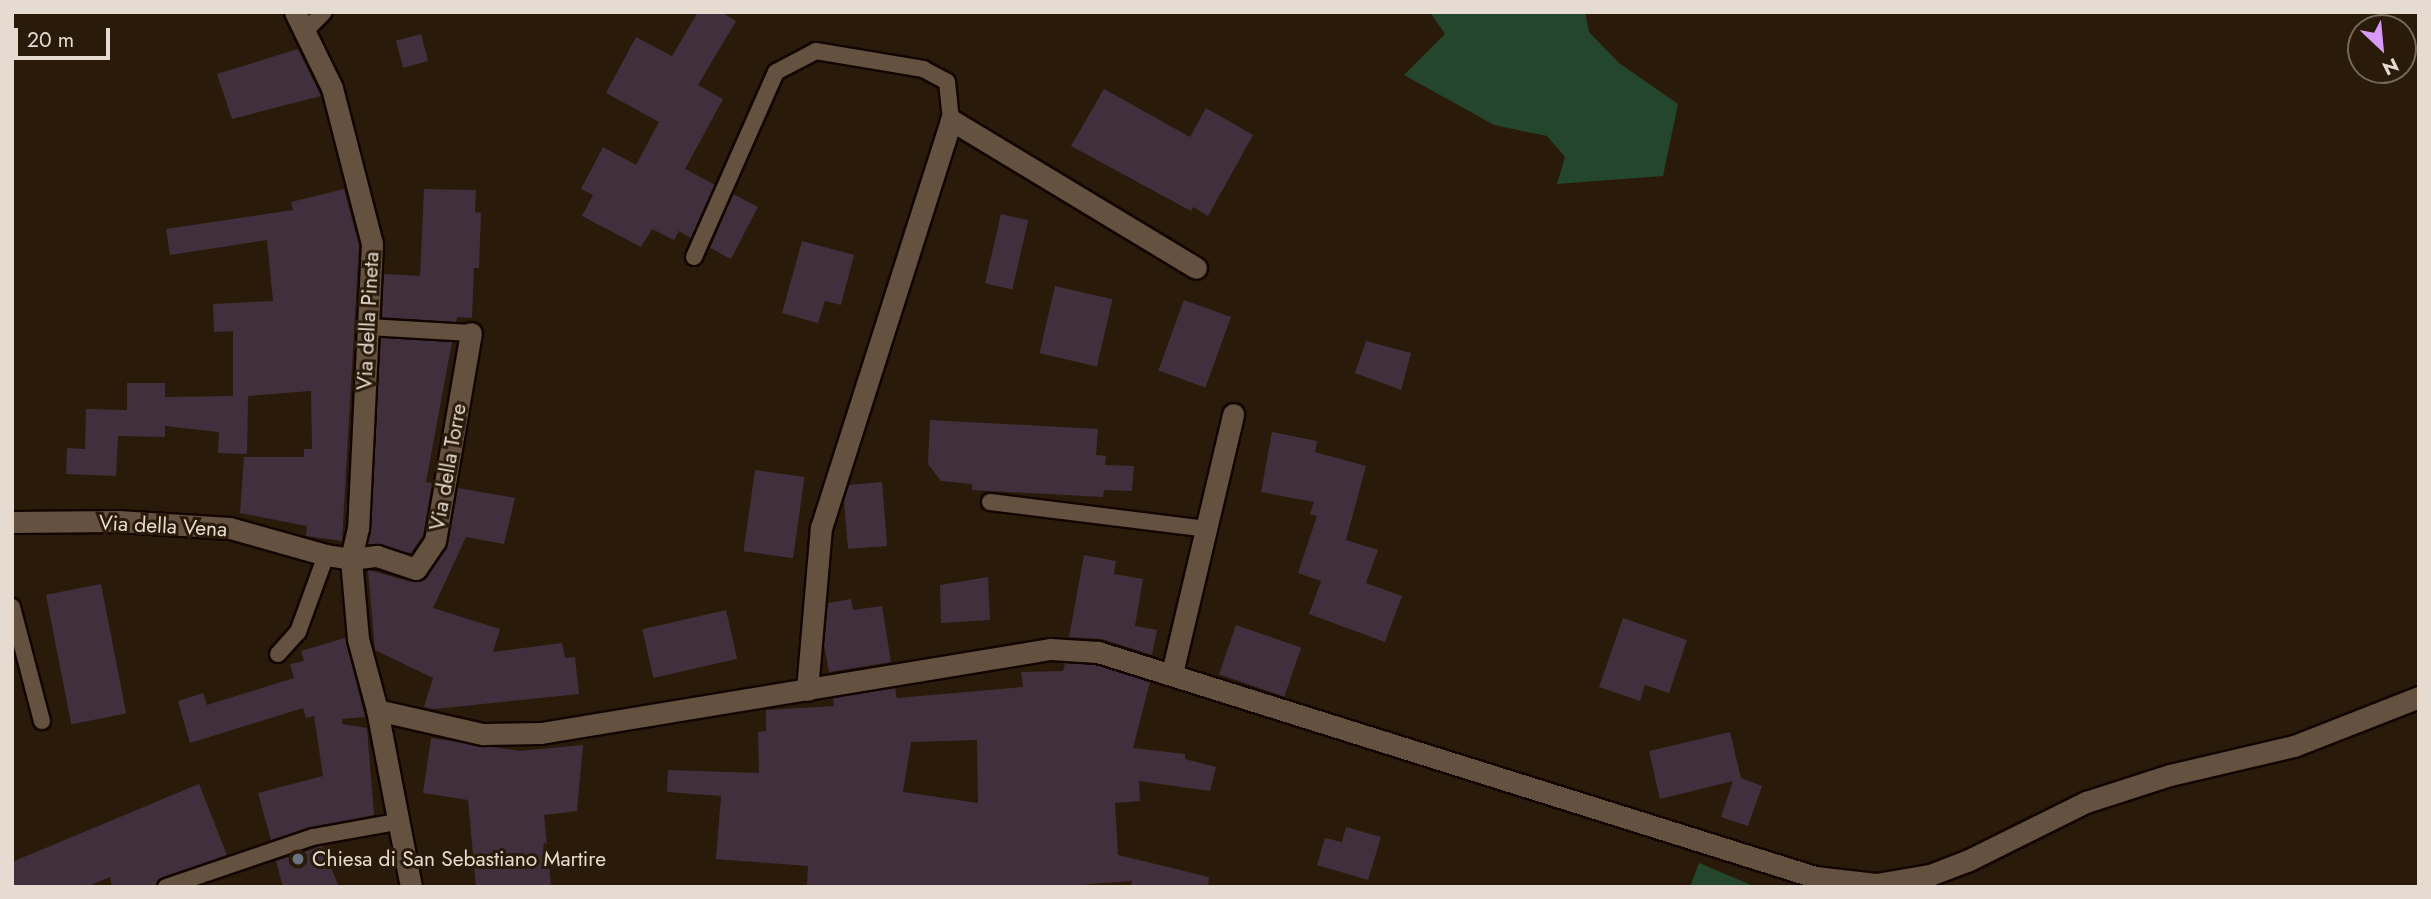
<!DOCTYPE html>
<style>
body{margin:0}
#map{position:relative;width:2431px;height:899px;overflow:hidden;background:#2a1a0a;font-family:Jost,sans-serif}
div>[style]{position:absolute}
.green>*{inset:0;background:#24462d}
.building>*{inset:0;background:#422f3d;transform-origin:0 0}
.roads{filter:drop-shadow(2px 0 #120500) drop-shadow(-2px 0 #120500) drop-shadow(0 2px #120500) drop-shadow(0 -2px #120500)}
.service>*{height:16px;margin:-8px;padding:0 8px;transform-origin:8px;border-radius:8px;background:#64513f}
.minor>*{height:21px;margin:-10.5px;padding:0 10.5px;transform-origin:10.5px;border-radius:10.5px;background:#64513f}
.dots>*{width:19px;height:19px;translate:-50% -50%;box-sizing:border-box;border:4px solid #2a1a0a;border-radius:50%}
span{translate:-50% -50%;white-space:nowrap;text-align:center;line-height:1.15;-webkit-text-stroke:6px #2a1a0a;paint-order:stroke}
.street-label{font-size:21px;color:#e6dbd0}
.poi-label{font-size:21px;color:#e6dbd0}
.left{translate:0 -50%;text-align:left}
.frame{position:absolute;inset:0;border:14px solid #e6dbd0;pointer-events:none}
.north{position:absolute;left:2347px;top:14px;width:70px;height:70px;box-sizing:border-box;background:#2a1a0a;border:2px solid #756759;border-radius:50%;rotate:154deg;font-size:19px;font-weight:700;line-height:28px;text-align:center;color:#e6dbd0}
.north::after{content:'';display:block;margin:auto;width:24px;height:32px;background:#d69bfa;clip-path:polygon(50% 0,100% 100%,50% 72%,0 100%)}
.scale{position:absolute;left:14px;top:28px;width:96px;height:32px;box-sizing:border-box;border:4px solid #e6dbd0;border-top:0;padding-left:9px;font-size:21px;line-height:24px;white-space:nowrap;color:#e6dbd0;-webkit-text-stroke:5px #2a1a0a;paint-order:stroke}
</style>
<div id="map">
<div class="green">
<i style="clip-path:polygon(1430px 12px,1585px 12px,1589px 32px,1619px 63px,1678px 104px,1663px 176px,1557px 184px,1565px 157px,1547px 136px,1494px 125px,1404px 75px,1445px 34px)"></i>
<i style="clip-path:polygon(1699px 863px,1756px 887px,1690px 887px)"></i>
</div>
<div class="building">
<i style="clip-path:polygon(698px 12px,721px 12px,736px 21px,698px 85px,723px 99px,685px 169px,715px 185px,691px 238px,679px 231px,674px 240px,652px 229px,641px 247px,582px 216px,593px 195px,581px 189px,603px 147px,636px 165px,659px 122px,606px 93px,636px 37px,672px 56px)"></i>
<i style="left:421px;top:34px;width:28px;height:26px;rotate:75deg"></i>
<i style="clip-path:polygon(298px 49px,321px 96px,232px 119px,217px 74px)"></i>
<i style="clip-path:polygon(1104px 89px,1190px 137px,1206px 108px,1253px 135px,1208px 216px,1193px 207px,1191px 211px,1071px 146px)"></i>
<i style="clip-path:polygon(344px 189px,359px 245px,342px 541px,306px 536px,307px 526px,240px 513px,244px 457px,304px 457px,304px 449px,312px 449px,311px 391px,248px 396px,247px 454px,218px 453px,219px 432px,165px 426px,165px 437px,118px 436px,116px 476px,66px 474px,67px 448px,85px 449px,86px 409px,127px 410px,127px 383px,165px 383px,165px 397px,233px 396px,233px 331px,214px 332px,213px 304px,273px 301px,267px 240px,170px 255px,166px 229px,293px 210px,291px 202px)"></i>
<i style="clip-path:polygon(424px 189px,476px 190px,475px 212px,481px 213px,479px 268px,474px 268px,472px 318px,457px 317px,456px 322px,382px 317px,384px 274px,420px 276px)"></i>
<i style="clip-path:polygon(733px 194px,758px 207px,731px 259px,710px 248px)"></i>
<i style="left:1001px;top:214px;width:28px;height:71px;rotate:13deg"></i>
<i style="clip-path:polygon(802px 241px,854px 255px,841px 305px,825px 301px,818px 323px,782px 313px)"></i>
<i style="left:1055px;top:286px;width:59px;height:69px;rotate:13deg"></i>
<i style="left:1184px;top:300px;width:50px;height:75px;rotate:20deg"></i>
<i style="clip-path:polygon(381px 338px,452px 342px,426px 482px,432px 483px,423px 536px,411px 553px,368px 544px)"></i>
<i style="clip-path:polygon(1366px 341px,1411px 353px,1401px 390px,1355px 373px)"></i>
<i style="clip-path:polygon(930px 420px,1098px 429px,1096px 455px,1106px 456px,1105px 465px,1134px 466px,1132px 491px,1104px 490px,1103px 497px,972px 490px,972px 484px,941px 481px,928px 464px)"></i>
<i style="clip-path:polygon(1272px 432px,1317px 441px,1315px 452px,1366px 466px,1346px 540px,1378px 550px,1366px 583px,1402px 596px,1385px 642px,1309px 614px,1321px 581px,1298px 573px,1317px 516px,1310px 514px,1314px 502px,1261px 492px)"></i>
<i style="left:755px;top:470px;width:50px;height:82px;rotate:8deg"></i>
<i style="clip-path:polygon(882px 482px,887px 546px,848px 549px,844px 500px,849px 485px)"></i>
<i style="clip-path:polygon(458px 488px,515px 498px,504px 544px,466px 537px,433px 608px,500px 629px,493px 652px,562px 643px,565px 658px,575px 657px,579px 694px,434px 709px,424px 707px,433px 678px,375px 650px,368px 570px,413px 582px,426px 577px,448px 544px)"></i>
<i style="clip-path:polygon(1084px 555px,1116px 561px,1114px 574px,1143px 579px,1135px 626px,1157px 630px,1152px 655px,1102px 639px,1069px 637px)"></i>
<i style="clip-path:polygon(988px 577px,990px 620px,941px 623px,940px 585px)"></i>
<i style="left:101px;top:584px;width:132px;height:56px;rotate:79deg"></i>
<i style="clip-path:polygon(851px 599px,853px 610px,882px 606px,891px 662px,829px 672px,824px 644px,828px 603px)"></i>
<i style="left:726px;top:610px;width:50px;height:86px;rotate:77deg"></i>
<i style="clip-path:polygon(1623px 618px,1687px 640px,1669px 693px,1645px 685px,1640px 701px,1599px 687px)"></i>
<i style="left:1236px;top:625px;width:69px;height:52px;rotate:19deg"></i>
<i style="clip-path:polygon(345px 638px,365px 717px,342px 719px,342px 724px,367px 728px,374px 815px,311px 827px,271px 840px,258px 793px,323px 776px,314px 716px,306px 718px,303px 708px,190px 743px,178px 701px,203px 693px,207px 705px,294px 678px,290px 664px,304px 661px,301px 651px)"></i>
<i style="clip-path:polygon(evenodd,1065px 663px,1096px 665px,1150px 682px,1133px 748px,1185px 754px,1185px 759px,1216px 767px,1210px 791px,1139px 781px,1140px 801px,1115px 803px,1118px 855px,1209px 877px,1208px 887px,1131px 887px,1132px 881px,1053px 887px,807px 887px,808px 866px,716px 859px,721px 796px,667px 792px,668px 770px,759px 773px,758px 732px,766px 731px,766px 710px,834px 706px,833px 698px,895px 688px,897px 698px,1023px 687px,1021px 672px,1063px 671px,1065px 663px,977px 740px,978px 803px,903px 792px,911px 742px,977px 740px)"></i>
<i style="clip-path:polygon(1730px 732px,1741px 778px,1762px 786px,1748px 826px,1721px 817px,1733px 781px,1660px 799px,1649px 751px)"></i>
<i style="clip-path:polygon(431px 738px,520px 751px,583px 745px,577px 811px,544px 815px,551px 887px,476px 887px,468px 800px,423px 793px)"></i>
<i style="clip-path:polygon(199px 784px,227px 855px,163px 877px,156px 887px,112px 887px,110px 877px,86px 887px,12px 887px,12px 862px)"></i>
<i style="clip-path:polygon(1346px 827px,1381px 837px,1368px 880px,1317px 865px,1325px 838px,1342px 842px)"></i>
<i style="clip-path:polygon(322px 846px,339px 887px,283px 887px,276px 861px)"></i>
</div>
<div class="roads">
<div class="service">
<i style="left:306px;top:30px;width:25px;rotate:-45deg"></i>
<i style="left:694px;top:257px;width:202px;rotate:-66.1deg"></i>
<i style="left:776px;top:72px;width:45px;rotate:-27.7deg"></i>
<i style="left:816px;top:51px;width:109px;rotate:9.5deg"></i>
<i style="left:923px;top:69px;width:27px;rotate:28deg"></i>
<i style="left:947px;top:82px;width:38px;rotate:84deg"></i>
<i style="left:368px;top:327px;width:103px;rotate:3.3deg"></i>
<i style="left:990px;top:502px;width:218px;rotate:7.1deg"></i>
<i style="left:12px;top:607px;width:118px;rotate:75.3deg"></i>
<i style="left:278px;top:654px;width:30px;rotate:-48deg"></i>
<i style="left:298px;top:632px;width:82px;rotate:-70deg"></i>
<i style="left:166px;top:887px;width:155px;rotate:-18.8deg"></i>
<i style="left:313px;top:837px;width:84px;rotate:-10.2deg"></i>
</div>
<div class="minor">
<i style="left:295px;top:12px;width:85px;rotate:64deg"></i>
<i style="left:332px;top:88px;width:161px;rotate:75.6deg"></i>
<i style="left:372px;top:244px;width:284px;rotate:92.8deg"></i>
<i style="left:358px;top:528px;width:32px;rotate:103deg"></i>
<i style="left:351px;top:559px;width:80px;rotate:85deg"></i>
<i style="left:358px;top:639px;width:73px;rotate:75deg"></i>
<i style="left:377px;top:710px;width:180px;rotate:79.1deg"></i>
<i style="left:12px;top:522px;width:106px;rotate:-0.5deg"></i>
<i style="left:118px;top:521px;width:112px;rotate:3.6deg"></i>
<i style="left:230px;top:528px;width:100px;rotate:15.7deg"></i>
<i style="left:326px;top:555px;width:25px;rotate:9deg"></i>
<i style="left:351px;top:559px;width:26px;rotate:-7deg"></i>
<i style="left:377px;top:556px;width:41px;rotate:18.4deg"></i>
<i style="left:416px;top:569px;width:34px;rotate:-56deg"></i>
<i style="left:435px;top:541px;width:211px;rotate:-80.2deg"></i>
<i style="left:1172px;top:673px;width:266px;rotate:-76.7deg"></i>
<i style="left:807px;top:690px;width:163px;rotate:-85.1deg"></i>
<i style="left:821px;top:528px;width:428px;rotate:-72.3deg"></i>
<i style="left:951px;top:120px;width:286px;rotate:31.1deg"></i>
<i style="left:377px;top:710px;width:109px;rotate:12.8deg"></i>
<i style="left:483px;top:734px;width:58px;rotate:-1deg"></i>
<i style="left:541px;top:733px;width:516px;rotate:-9.37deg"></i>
<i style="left:1050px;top:649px;width:48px;rotate:3.6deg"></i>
<i style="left:1098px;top:652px;width:751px;rotate:17.42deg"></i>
<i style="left:1815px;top:877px;width:61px;rotate:6.5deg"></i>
<i style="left:1876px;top:884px;width:55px;rotate:-9.5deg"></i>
<i style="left:1930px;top:875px;width:40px;rotate:-21deg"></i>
<i style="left:1967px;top:861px;width:133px;rotate:-26.4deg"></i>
<i style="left:2086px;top:802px;width:88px;rotate:-17.8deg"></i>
<i style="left:2170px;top:775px;width:127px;rotate:-13.2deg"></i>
<i style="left:2294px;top:746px;width:134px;rotate:-21.4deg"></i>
</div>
</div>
<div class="dots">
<i style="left:298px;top:859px;background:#6b7280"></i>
</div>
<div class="street-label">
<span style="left:368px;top:321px;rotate:-87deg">Via della Pineta</span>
<span style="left:448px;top:467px;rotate:-80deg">Via della Torre</span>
<span style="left:163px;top:526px;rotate:3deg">Via della Vena</span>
</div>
<div class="poi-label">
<span class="left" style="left:312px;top:859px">Chiesa di San Sebastiano Martire</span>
</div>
<div class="frame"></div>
<div class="north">N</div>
<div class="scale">20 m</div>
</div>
